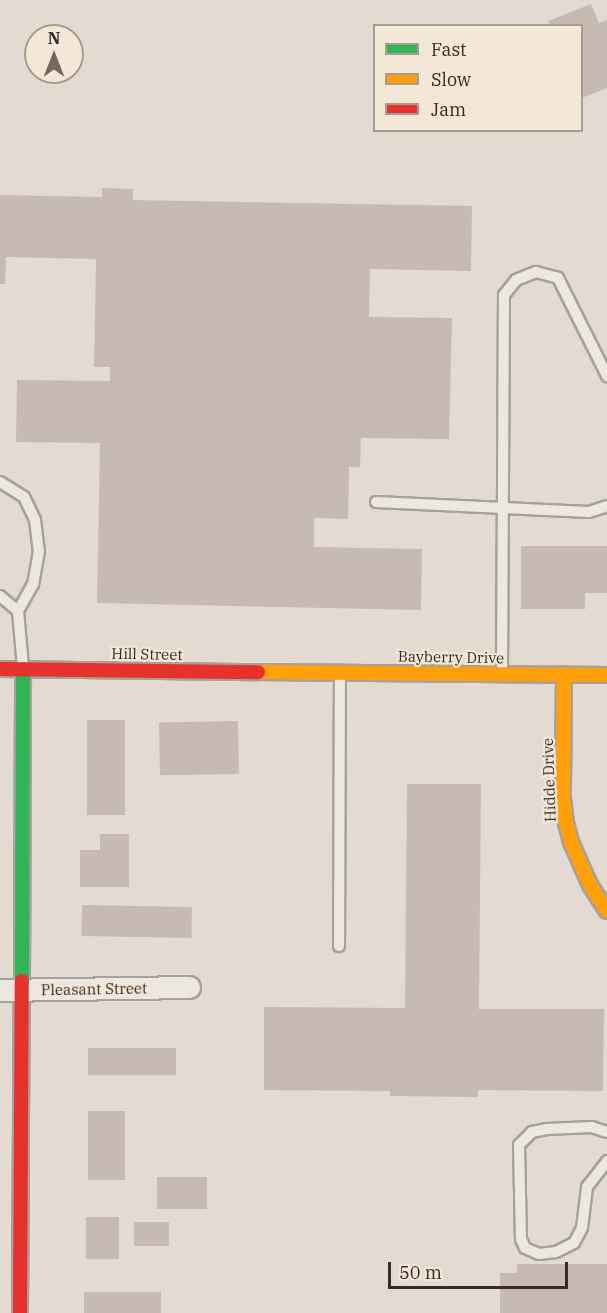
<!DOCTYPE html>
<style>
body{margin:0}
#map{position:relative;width:607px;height:1313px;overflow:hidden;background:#e3dbd1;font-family:"IBM Plex Serif",serif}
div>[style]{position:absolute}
.building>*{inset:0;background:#c7bab2;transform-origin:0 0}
.roads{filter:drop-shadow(2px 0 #a9a199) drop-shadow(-2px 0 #a9a199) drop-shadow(0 2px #a9a199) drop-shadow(0 -2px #a9a199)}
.lane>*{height:10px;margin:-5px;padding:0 5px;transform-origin:5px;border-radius:5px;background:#ece7e1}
.street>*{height:21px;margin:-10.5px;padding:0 10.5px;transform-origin:10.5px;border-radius:10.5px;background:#ece7e1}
.fast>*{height:14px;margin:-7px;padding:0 7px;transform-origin:7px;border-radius:7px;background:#30b455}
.slow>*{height:14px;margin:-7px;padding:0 7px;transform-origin:7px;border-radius:7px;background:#ff9f0a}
.jam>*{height:14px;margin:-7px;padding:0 7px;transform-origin:7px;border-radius:7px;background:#e5322d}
span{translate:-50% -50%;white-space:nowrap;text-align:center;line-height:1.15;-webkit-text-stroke:4.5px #f3e7d8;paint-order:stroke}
.street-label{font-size:15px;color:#382921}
.legend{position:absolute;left:373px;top:24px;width:210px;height:108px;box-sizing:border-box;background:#f3e7d8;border:2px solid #a89b8f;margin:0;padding:8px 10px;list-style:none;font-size:18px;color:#382921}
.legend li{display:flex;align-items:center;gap:12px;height:30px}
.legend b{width:30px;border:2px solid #a89b8f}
.north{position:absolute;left:24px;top:24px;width:60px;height:60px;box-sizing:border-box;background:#f3e7d8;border:2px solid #a89b8f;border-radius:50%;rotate:0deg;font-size:16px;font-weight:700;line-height:24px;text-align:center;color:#382921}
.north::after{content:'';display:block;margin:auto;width:21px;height:27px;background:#74675f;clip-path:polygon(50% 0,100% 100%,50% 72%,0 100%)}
.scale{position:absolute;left:388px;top:1262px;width:180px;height:27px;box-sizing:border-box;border:3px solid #382921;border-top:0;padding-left:8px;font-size:18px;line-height:21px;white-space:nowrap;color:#382921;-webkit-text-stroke:4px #f3e7d8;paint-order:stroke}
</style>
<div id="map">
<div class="building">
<i style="clip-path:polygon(591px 4px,599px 23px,607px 20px,607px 88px,582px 98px,582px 26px,550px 26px,548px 21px)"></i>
<i style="clip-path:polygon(102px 188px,133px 189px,133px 200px,472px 206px,471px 271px,370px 269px,369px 317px,452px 318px,449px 439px,361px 438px,360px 467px,349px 467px,348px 519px,314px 518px,314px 547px,422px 549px,421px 610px,97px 603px,100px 443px,16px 442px,17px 380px,110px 381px,110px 367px,94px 367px,96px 259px,6px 257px,5px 284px,0 284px,0 195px,102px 197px)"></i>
<i style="clip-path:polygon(521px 546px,607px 546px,607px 593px,585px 593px,585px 609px,521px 609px)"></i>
<i style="left:87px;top:720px;width:38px;height:95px"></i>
<i style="left:238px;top:721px;width:53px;height:79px;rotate:89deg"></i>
<i style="clip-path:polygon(407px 784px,481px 784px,479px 1009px,604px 1009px,603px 1091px,478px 1090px,478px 1097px,390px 1096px,390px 1091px,264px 1090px,264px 1007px,405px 1008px)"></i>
<i style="clip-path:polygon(100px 834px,129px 834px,129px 887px,80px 887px,80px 850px,100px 850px)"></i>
<i style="left:82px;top:905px;width:110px;height:31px;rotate:1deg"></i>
<i style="left:88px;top:1048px;width:88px;height:27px"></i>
<i style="left:88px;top:1111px;width:37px;height:69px"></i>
<i style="left:157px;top:1177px;width:50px;height:32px"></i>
<i style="left:86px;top:1217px;width:33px;height:42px"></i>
<i style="left:134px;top:1222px;width:35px;height:24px"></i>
<i style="clip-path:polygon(517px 1264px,607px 1264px,607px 1313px,500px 1313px,500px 1273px,517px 1273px)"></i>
<i style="left:84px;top:1292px;width:77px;height:21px"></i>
</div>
<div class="roads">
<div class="lane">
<i style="left:0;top:482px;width:28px;rotate:32deg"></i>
<i style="left:24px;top:497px;width:25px;rotate:64deg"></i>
<i style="left:35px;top:520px;width:31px;rotate:83deg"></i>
<i style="left:39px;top:551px;width:34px;rotate:100deg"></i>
<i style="left:33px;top:584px;width:31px;rotate:119deg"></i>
<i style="left:18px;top:611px;width:56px;rotate:84.9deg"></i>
<i style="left:376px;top:502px;width:213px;rotate:2.7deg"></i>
<i style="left:589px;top:512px;width:19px;rotate:-18deg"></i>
<i style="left:0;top:596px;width:23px;rotate:40deg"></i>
<i style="left:502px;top:673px;width:378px;rotate:-89.7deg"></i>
<i style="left:504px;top:295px;width:19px;rotate:-51deg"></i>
<i style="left:516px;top:280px;width:22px;rotate:-22deg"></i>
<i style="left:536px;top:272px;width:23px;rotate:15deg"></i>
<i style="left:558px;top:278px;width:110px;rotate:63.4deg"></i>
<i style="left:339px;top:946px;width:271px;rotate:-89.8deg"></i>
<i style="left:607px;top:1132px;width:16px;rotate:-162deg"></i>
<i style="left:592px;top:1127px;width:45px;rotate:177.5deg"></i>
<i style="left:547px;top:1129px;width:15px;rotate:169deg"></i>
<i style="left:532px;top:1132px;width:18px;rotate:135deg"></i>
<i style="left:519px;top:1145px;width:94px;rotate:88.8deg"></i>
<i style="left:521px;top:1239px;width:10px;rotate:66deg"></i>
<i style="left:525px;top:1248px;width:15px;rotate:23deg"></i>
<i style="left:539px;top:1254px;width:17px;rotate:-7deg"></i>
<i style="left:556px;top:1252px;width:20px;rotate:-27deg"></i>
<i style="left:574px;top:1243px;width:17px;rotate:-62deg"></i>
<i style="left:582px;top:1228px;width:41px;rotate:-83deg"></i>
<i style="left:587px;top:1187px;width:33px;rotate:-52deg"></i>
</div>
<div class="street">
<i style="left:0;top:990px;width:189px;rotate:-0.9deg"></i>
</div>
<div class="fast">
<i style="left:22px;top:981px;width:312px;rotate:-89.8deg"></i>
</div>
<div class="slow">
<i style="left:258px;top:672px;width:349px;rotate:0.5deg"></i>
<i style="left:564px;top:674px;width:124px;rotate:90.5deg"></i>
<i style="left:563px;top:798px;width:25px;rotate:83deg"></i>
<i style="left:566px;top:823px;width:20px;rotate:75deg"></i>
<i style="left:571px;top:842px;width:47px;rotate:66.2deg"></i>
<i style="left:590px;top:885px;width:31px;rotate:57deg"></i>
</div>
<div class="jam">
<i style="left:0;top:669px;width:258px;rotate:0.7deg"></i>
<i style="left:20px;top:1313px;width:332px;rotate:-89.7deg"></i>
</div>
</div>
<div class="street-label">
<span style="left:147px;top:654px;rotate:1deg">Hill Street</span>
<span style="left:451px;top:657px;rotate:1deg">Bayberry Drive</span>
<span style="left:549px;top:780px;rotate:-92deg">Hidde Drive</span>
<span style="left:94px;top:989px;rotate:-1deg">Pleasant Street</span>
</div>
<ul class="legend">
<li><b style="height:8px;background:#30b455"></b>Fast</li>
<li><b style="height:8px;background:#ff9f0a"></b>Slow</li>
<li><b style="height:8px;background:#e5322d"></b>Jam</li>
</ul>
<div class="north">N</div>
<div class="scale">50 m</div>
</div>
